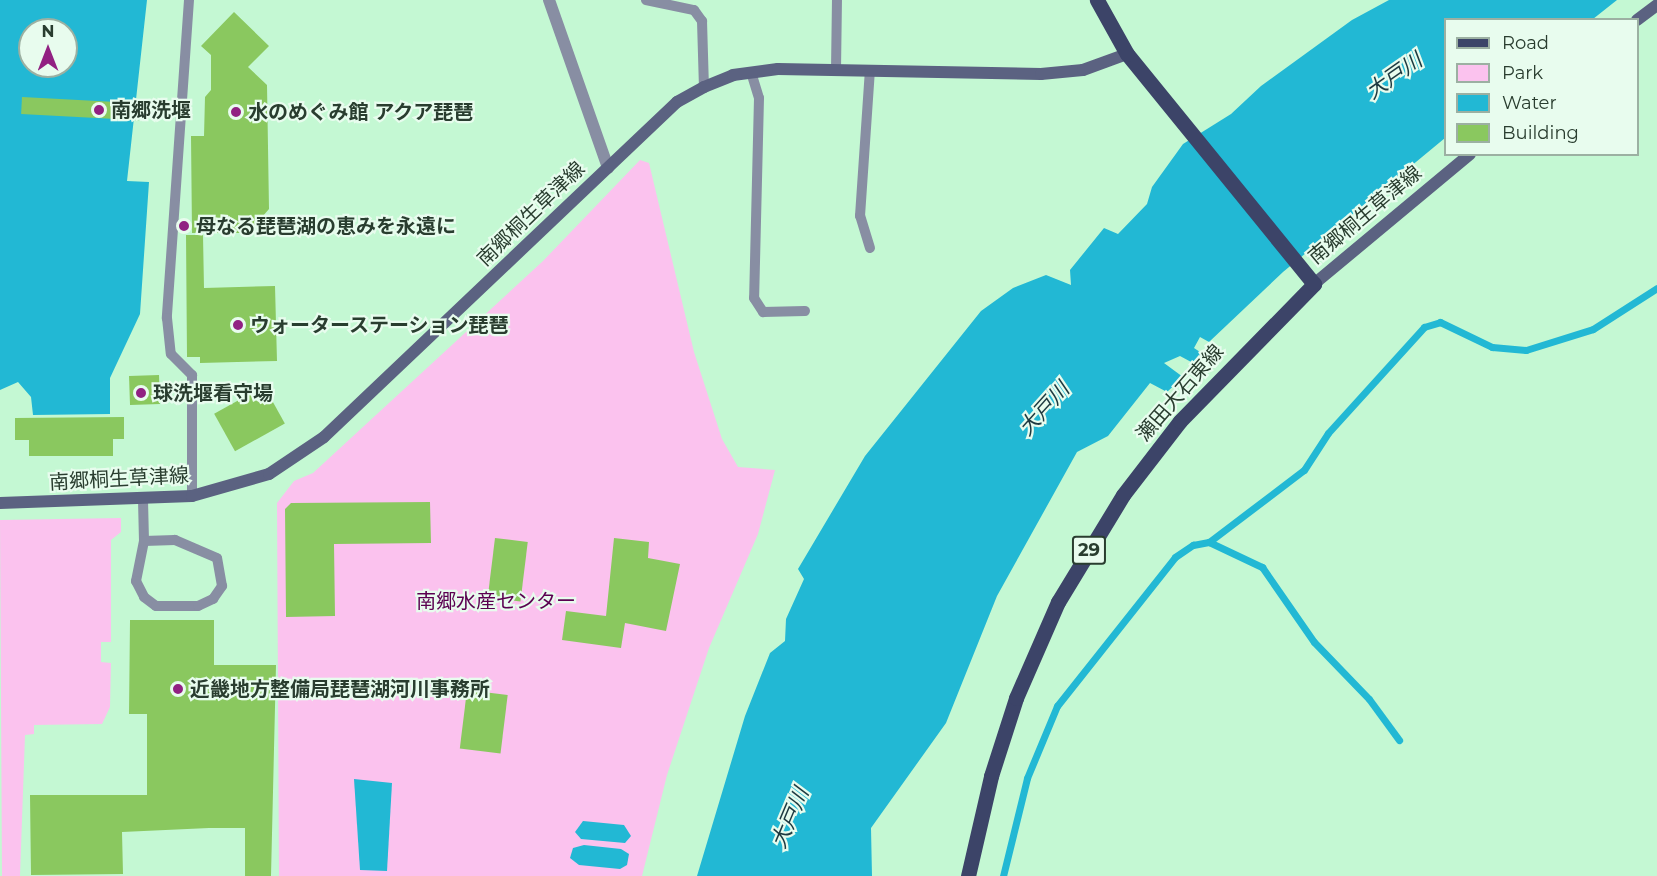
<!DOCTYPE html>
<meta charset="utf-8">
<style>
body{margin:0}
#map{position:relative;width:1657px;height:876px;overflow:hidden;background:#c4f8d3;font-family:Montserrat,"Noto Sans JP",sans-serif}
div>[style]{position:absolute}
.green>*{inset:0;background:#fbc2ee}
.water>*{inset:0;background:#22b8d4}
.stream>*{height:7px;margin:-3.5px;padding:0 3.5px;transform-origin:3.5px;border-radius:3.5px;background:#22b8d4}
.building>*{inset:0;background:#8ac85f;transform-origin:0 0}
.service>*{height:10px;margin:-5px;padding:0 5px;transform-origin:5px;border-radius:5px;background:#888ea3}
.tertiary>*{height:12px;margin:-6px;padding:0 6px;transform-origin:6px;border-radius:6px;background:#888ea3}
.secondary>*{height:12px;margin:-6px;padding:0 6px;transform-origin:6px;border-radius:6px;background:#5b6281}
.primary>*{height:15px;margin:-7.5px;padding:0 7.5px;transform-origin:7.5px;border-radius:7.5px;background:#3c4468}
.dots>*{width:16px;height:16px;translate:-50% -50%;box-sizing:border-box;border:3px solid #e8fcee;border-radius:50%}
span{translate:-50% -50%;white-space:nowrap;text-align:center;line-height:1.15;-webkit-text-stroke:4.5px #e8fcee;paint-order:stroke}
.shield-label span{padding:2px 4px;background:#e8fcee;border:2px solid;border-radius:4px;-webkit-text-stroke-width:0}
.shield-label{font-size:18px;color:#293d2f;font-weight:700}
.poi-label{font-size:20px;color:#293d2f;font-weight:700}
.left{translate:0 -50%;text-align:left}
.street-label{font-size:20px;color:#293d2f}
.park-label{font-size:20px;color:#5b0051}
.water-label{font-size:21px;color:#1d3940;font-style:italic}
.legend{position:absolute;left:1444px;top:18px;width:195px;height:138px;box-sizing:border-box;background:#e8fcee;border:2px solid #9cb0a2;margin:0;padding:8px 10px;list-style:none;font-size:18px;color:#293d2f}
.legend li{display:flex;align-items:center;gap:12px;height:30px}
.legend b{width:30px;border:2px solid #9cb0a2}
.north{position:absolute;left:18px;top:18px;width:60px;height:60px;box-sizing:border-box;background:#e8fcee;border:2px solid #9cb0a2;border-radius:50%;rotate:0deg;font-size:16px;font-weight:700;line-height:24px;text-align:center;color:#293d2f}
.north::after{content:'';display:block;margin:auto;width:21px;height:27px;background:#912182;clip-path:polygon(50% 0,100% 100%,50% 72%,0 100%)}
</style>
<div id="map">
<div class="green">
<i style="clip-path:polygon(640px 160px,649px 163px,694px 352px,722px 439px,738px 467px,775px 470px,758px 534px,709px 648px,667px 775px,642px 876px,279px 876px,277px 503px,294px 481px,313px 473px,543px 261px)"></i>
<i style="clip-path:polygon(121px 518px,121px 532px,111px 540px,111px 642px,101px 642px,101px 662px,111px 663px,110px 707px,102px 724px,34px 725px,34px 734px,25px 735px,20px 876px,2px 876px,0 520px)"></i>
</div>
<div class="water">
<i style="clip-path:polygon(evenodd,0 0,147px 0,127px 181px,149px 182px,140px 314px,110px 378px,110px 414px,33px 415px,31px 397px,18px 382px,0 390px,0 0,30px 30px,66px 30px,66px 66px,30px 66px,30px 30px)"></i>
<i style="clip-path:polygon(1389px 0,1617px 0,1593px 19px,1446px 20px,1445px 138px,1283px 272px,1209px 342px,1200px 337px,1194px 348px,1203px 354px,1193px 363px,1180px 356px,1164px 363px,1183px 377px,1167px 392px,1150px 383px,1108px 436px,1077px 452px,997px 596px,946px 723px,871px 828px,872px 876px,697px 876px,745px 716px,770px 653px,785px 641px,786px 619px,804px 579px,798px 569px,865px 456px,981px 311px,1013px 288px,1046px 275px,1071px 285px,1070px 270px,1104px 228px,1118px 234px,1147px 204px,1152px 187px,1183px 144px,1231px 114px,1261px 86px,1352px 20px)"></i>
<i style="clip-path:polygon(354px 779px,392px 783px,387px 871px,360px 870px)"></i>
<i style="clip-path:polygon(583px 821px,624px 825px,631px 836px,625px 843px,581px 839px,575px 832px)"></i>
<i style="clip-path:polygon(584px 845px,621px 849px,629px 854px,627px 865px,620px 869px,579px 865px,570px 858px,573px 848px)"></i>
</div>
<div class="stream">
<i style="left:1209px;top:542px;width:59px;rotate:25.3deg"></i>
<i style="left:1262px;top:567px;width:91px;rotate:55.3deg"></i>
<i style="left:1314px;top:642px;width:79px;rotate:46deg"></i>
<i style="left:1369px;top:699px;width:51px;rotate:53.8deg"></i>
<i style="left:1003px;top:876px;width:101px;rotate:-76.2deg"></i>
<i style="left:1027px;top:778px;width:78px;rotate:-67.4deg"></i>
<i style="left:1057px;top:706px;width:190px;rotate:-51.6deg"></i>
<i style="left:1175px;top:557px;width:22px;rotate:-34deg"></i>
<i style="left:1193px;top:545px;width:16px;rotate:-11deg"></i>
<i style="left:1209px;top:542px;width:119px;rotate:-37.2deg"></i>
<i style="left:1304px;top:470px;width:44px;rotate:-57deg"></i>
<i style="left:1328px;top:433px;width:143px;rotate:-47.8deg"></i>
<i style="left:1424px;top:327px;width:17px;rotate:-17deg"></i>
<i style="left:1440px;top:322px;width:58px;rotate:25.7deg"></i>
<i style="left:1492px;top:347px;width:34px;rotate:5deg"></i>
<i style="left:1526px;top:350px;width:70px;rotate:-17.4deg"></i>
<i style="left:1593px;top:329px;width:76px;rotate:-32.6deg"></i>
</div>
<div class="building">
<i style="clip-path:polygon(234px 12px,269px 46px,248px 67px,267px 85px,269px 209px,248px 233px,192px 233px,191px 136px,204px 136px,205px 97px,211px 90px,211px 55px,201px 46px)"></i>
<i style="left:22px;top:97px;width:118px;height:17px;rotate:3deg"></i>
<i style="clip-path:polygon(186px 235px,203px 235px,204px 288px,275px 286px,277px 361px,200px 363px,200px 357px,187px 357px)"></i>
<i style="left:159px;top:375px;width:29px;height:30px;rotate:88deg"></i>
<i style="left:264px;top:386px;width:43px;height:57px;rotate:61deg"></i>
<i style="clip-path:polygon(124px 417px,124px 439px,113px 439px,113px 456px,29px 456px,29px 440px,15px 440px,15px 418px)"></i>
<i style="clip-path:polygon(430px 502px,431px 543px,334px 544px,335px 616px,286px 617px,285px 509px,291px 503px)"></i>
<i style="left:495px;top:538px;width:33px;height:60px;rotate:7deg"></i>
<i style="clip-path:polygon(614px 538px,649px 542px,648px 558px,680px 564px,666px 631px,625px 623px,621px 648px,562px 640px,566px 611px,606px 616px)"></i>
<i style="clip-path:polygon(130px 620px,214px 620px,214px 665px,276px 665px,271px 876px,245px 876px,245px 828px,209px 828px,122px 832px,123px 874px,31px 875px,30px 795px,147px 795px,147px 714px,129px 714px)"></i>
<i style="left:467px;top:690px;width:41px;height:59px;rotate:7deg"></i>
</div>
<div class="service">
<i style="left:189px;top:0;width:319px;rotate:94deg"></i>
<i style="left:167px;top:318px;width:36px;rotate:84deg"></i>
<i style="left:171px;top:354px;width:30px;rotate:45deg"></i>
<i style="left:192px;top:375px;width:121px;rotate:90deg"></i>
<i style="left:646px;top:0;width:49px;rotate:11.8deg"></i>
<i style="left:694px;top:10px;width:14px;rotate:54deg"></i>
<i style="left:702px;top:21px;width:66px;rotate:88.3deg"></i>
<i style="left:836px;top:70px;width:70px;rotate:-89.2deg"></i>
<i style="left:751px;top:72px;width:27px;rotate:73deg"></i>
<i style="left:759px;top:98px;width:200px;rotate:91.4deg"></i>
<i style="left:754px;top:298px;width:17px;rotate:57deg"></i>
<i style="left:763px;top:312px;width:42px;rotate:-1.4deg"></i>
<i style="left:870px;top:248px;width:34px;rotate:-107deg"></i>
<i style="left:860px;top:216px;width:145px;rotate:-86.1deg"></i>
<i style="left:143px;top:500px;width:41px;rotate:88.6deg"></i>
<i style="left:144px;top:541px;width:41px;rotate:101.3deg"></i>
<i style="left:136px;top:581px;width:18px;rotate:63deg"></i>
<i style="left:144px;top:597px;width:15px;rotate:37deg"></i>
<i style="left:156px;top:606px;width:42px"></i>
<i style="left:198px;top:606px;width:17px;rotate:-25deg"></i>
<i style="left:213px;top:599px;width:16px;rotate:-55deg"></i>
<i style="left:222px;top:586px;width:28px;rotate:-100deg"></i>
<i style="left:217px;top:558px;width:46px;rotate:-156.8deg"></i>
<i style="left:175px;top:540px;width:31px;rotate:178deg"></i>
</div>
<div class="tertiary">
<i style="left:549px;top:0;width:178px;rotate:70.6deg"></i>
</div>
<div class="secondary">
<i style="left:1637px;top:20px;width:25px;rotate:-37deg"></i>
<i style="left:1314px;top:284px;width:203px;rotate:-39.8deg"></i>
<i style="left:0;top:503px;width:192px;rotate:-2.1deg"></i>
<i style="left:192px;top:496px;width:80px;rotate:-15.9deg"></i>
<i style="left:269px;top:474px;width:66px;rotate:-33.9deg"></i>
<i style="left:324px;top:437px;width:487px;rotate:-43.5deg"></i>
<i style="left:677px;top:102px;width:31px;rotate:-29deg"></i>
<i style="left:704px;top:87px;width:31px;rotate:-22deg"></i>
<i style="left:733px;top:75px;width:45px;rotate:-7.6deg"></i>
<i style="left:778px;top:69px;width:263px;rotate:1.1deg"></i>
<i style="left:1041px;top:74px;width:42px;rotate:-5.4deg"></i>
<i style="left:1083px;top:70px;width:47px;rotate:-20deg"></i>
</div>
<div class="primary">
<i style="left:968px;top:876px;width:103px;rotate:-77deg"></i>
<i style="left:991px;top:776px;width:82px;rotate:-72.2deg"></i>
<i style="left:1016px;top:698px;width:105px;rotate:-66.4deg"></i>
<i style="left:1058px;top:602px;width:125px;rotate:-58.7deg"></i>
<i style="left:1123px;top:495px;width:93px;rotate:-52.4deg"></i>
<i style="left:1180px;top:421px;width:192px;rotate:-45.6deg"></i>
<i style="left:1314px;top:284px;width:296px;rotate:-129.1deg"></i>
<i style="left:1127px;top:54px;width:62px;rotate:-119.1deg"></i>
</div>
<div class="dots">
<i style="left:99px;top:110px;background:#912182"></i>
<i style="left:236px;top:112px;background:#912182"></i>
<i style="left:184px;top:226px;background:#912182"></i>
<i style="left:238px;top:325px;background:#912182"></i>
<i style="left:141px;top:393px;background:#912182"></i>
<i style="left:178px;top:689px;background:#912182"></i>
</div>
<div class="shield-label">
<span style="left:1089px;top:550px">29</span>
</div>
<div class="poi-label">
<span class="left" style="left:111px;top:110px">南郷洗堰</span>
<span class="left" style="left:248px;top:112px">水のめぐみ館 アクア琵琶</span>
<span class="left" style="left:196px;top:226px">母なる琵琶湖の恵みを永遠に</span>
<span class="left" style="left:250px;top:325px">ウォーターステーション琵琶</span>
<span class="left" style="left:153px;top:393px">球洗堰看守場</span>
<span class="left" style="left:190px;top:689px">近畿地方整備局琵琶湖河川事務所</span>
</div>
<div class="street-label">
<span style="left:531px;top:214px;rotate:-44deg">南郷桐生草津線</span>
<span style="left:1365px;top:215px;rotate:-40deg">南郷桐生草津線</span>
<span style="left:1180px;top:393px;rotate:-49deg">瀬田大石東線</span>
<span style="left:119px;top:479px;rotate:-3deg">南郷桐生草津線</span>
</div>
<div class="park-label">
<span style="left:496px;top:601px">南郷水産センター</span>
</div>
<div class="water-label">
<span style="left:1394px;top:76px;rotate:-35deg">大戸川</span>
<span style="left:1044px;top:409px;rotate:-48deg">大戸川</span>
<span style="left:790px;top:818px;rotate:-67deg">大戸川</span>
</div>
<ul class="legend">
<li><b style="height:8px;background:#3c4468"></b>Road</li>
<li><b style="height:16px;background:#fbc2ee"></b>Park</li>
<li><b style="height:16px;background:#22b8d4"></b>Water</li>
<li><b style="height:16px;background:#8ac85f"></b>Building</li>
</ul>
<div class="north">N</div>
</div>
